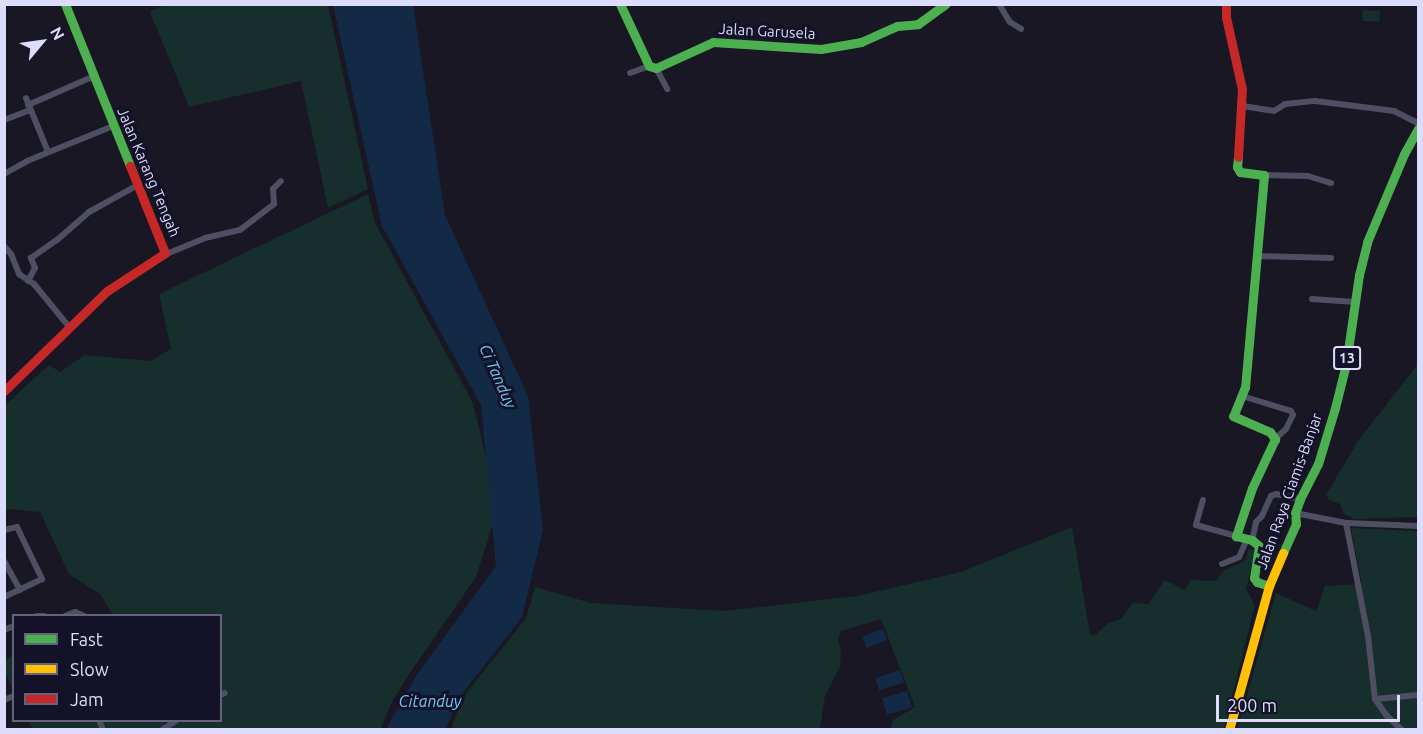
<!DOCTYPE html>
<style>
body{margin:0}
#map{position:relative;width:1423px;height:734px;overflow:hidden;background:#181723;font-family:Ubuntu,sans-serif}
div>[style]{position:absolute}
.green>*{inset:0;background:#162e2c;transform-origin:0 0}
.water>*{inset:0;background:#122a46;transform-origin:0 0}
.street>*{height:6px;margin:-3px;padding:0 3px;transform-origin:3px;border-radius:3px;background:#4e4f63}
.fast>*{height:9px;margin:-4.5px;padding:0 4.5px;transform-origin:4.5px;border-radius:4.5px;background:#4caf50}
.slow>*{height:9px;margin:-4.5px;padding:0 4.5px;transform-origin:4.5px;border-radius:4.5px;background:#ffc107}
.jam>*{height:9px;margin:-4.5px;padding:0 4.5px;transform-origin:4.5px;border-radius:4.5px;background:#c62828}
span{translate:-50% -50%;white-space:nowrap;text-align:center;line-height:1.15;-webkit-text-stroke:6px #131228;paint-order:stroke}
.shield-label span{padding:2px 4px;background:#131228;border:2px solid;border-radius:4px;-webkit-text-stroke-width:0}
.shield-label{font-size:14px;color:#dcdcfd;font-weight:700}
.street-label{font-size:15px;color:#dcdcfd}
.water-label{font-size:16px;color:#71c8f5;font-style:italic}
.frame{position:absolute;inset:0;border:6px solid #dcdcfd;pointer-events:none}
.legend{position:absolute;left:12px;top:614px;width:210px;height:108px;box-sizing:border-box;background:#131228;border:2px solid #63637d;margin:0;padding:8px 10px;list-style:none;font-size:18px;color:#dcdcfd}
.legend li{display:flex;align-items:center;gap:12px;height:30px}
.legend b{width:30px;border:2px solid #63637d}
.north{position:absolute;left:12px;top:12px;width:60px;height:60px;-webkit-text-stroke:4px #131228;paint-order:stroke;rotate:61deg;font-size:16px;font-weight:700;line-height:24px;text-align:center;color:#dcdcfd}
.north::after{content:'';display:block;margin:auto;width:21px;height:27px;background:#dcdcfd;clip-path:polygon(50% 0,100% 100%,50% 72%,0 100%)}
.scale{position:absolute;left:1216px;top:695px;width:184px;height:27px;box-sizing:border-box;border:3px solid #dcdcfd;border-top:0;padding-left:8px;font-size:18px;line-height:21px;white-space:nowrap;color:#dcdcfd;-webkit-text-stroke:4px #131228;paint-order:stroke}
</style>
<div id="map">
<div class="green">
<i style="clip-path:polygon(166px 4px,328px 5px,368px 189px,328px 208px,301px 81px,189px 107px,150px 12px)"></i>
<i style="left:1363px;top:10px;width:17px;height:11px;rotate:3deg"></i>
<i style="clip-path:polygon(368px 194px,375px 223px,473px 403px,498px 508px,476px 577px,410px 673px,393px 700px,380px 730px,33px 729px,28px 721px,220px 720px,220px 616px,113px 615px,100px 594px,69px 574px,40px 512px,13px 509px,5px 511px,5px 405px,49px 365px,60px 372px,85px 355px,151px 361px,171px 349px,159px 294px)"></i>
<i style="clip-path:polygon(1418px 364px,1418px 517px,1355px 519px,1344px 514px,1340px 504px,1329px 500px,1326px 495px,1358px 441px)"></i>
<i style="clip-path:polygon(1072px 527px,1090px 634px,1095px 635px,1109px 623px,1121px 619px,1133px 603px,1148px 604px,1165px 580px,1185px 590px,1190px 580px,1216px 581px,1224px 570px,1245px 561px,1249px 548px,1255px 551px,1246px 589px,1255px 605px,1224px 729px,891px 729px,893px 720px,915px 707px,881px 619px,841px 631px,838px 640px,841px 652px,840px 667px,825px 696px,820px 729px,451px 730px,461px 700px,526px 618px,535px 587px,591px 603px,725px 611px,857px 596px,961px 572px)"></i>
<i style="clip-path:polygon(1351px 528px,1418px 531px,1418px 729px,1237px 730px,1276px 593px,1316px 611px,1325px 586px,1362px 584px)"></i>
<i style="clip-path:polygon(13px 655px,13px 690px,4px 671px,5px 661px)"></i>
</div>
<div class="water">
<i style="clip-path:polygon(333px 5px,413px 5px,445px 215px,528px 396px,543px 530px,522px 617px,459px 698px,446px 729px,386px 729px,416px 676px,496px 566px,481px 405px,382px 226px)"></i>
<i style="left:883px;top:629px;width:12px;height:22px;rotate:70deg"></i>
<i style="left:900px;top:670px;width:13px;height:26px;rotate:72deg"></i>
<i style="left:907px;top:691px;width:17px;height:26px;rotate:73deg"></i>
</div>
<div class="street">
<i style="left:999px;top:4px;width:21px;rotate:59deg"></i>
<i style="left:1010px;top:22px;width:13px;rotate:32deg"></i>
<i style="left:656px;top:68px;width:24px;rotate:62deg"></i>
<i style="left:630px;top:73px;width:20px;rotate:-20deg"></i>
<i style="left:26px;top:98px;width:58px;rotate:67.8deg"></i>
<i style="left:28px;top:105px;width:70px;rotate:-23.6deg"></i>
<i style="left:1243px;top:106px;width:31px;rotate:9deg"></i>
<i style="left:1274px;top:111px;width:13px;rotate:-32deg"></i>
<i style="left:1285px;top:104px;width:30px;rotate:-6deg"></i>
<i style="left:1315px;top:101px;width:80px;rotate:7.2deg"></i>
<i style="left:1394px;top:111px;width:27px;rotate:27deg"></i>
<i style="left:4px;top:120px;width:28px;rotate:-21deg"></i>
<i style="left:4px;top:174px;width:26px;rotate:-29deg"></i>
<i style="left:27px;top:161px;width:93px;rotate:-22.1deg"></i>
<i style="left:1264px;top:175px;width:44px;rotate:1.3deg"></i>
<i style="left:1308px;top:176px;width:24px;rotate:17deg"></i>
<i style="left:4px;top:246px;width:11px;rotate:49deg"></i>
<i style="left:11px;top:254px;width:22px;rotate:68deg"></i>
<i style="left:19px;top:274px;width:18px;rotate:34deg"></i>
<i style="left:34px;top:284px;width:57px;rotate:50.7deg"></i>
<i style="left:164px;top:255px;width:44px;rotate:-22.5deg"></i>
<i style="left:205px;top:238px;width:36px;rotate:-13deg"></i>
<i style="left:240px;top:230px;width:43px;rotate:-37.4deg"></i>
<i style="left:274px;top:204px;width:15px;rotate:-94deg"></i>
<i style="left:273px;top:189px;width:11px;rotate:-45deg"></i>
<i style="left:1257px;top:256px;width:74px;rotate:1.5deg"></i>
<i style="left:28px;top:281px;width:15px;rotate:-62deg"></i>
<i style="left:35px;top:268px;width:11px;rotate:-112deg"></i>
<i style="left:31px;top:258px;width:32px;rotate:-35deg"></i>
<i style="left:57px;top:240px;width:43px;rotate:-41.2deg"></i>
<i style="left:89px;top:212px;width:56px;rotate:-28.9deg"></i>
<i style="left:1312px;top:299px;width:43px;rotate:4deg"></i>
<i style="left:1242px;top:396px;width:51px;rotate:17deg"></i>
<i style="left:1291px;top:411px;width:4px;rotate:63deg"></i>
<i style="left:1293px;top:415px;width:16px;rotate:117deg"></i>
<i style="left:1286px;top:429px;width:15px;rotate:138deg"></i>
<i style="left:1203px;top:500px;width:26px;rotate:106deg"></i>
<i style="left:1196px;top:525px;width:41px;rotate:15.4deg"></i>
<i style="left:1295px;top:513px;width:52px;rotate:11.1deg"></i>
<i style="left:1346px;top:523px;width:72px;rotate:2.4deg"></i>
<i style="left:1346px;top:523px;width:115px;rotate:79deg"></i>
<i style="left:1368px;top:636px;width:63px;rotate:83.7deg"></i>
<i style="left:1375px;top:699px;width:19px;rotate:55deg"></i>
<i style="left:1386px;top:715px;width:22px;rotate:43deg"></i>
<i style="left:4px;top:530px;width:13px;rotate:-13deg"></i>
<i style="left:17px;top:527px;width:58px;rotate:64.3deg"></i>
<i style="left:42px;top:579px;width:42px;rotate:154.7deg"></i>
<i style="left:1252px;top:540px;width:18px;rotate:-77deg"></i>
<i style="left:1256px;top:522px;width:8px;rotate:-45deg"></i>
<i style="left:1262px;top:516px;width:22px;rotate:-66deg"></i>
<i style="left:1271px;top:496px;width:5px;rotate:-22deg"></i>
<i style="left:1276px;top:494px;width:24px;rotate:12deg"></i>
<i style="left:4px;top:561px;width:33px;rotate:61deg"></i>
<i style="left:1222px;top:564px;width:18px;rotate:-22deg"></i>
<i style="left:1239px;top:557px;width:20px;rotate:-66deg"></i>
<i style="left:37px;top:616px;width:7px"></i>
<i style="left:65px;top:616px;width:11px;rotate:-22deg"></i>
<i style="left:75px;top:612px;width:10px;rotate:24deg"></i>
<i style="left:4px;top:630px;width:11px;rotate:-22deg"></i>
<i style="left:220px;top:695px;width:5px;rotate:-22deg"></i>
<i style="left:1375px;top:699px;width:43px;rotate:-5.3deg"></i>
<i style="left:4px;top:700px;width:11px;rotate:-22deg"></i>
<i style="left:99px;top:720px;width:11px;rotate:68deg"></i>
<i style="left:162px;top:730px;width:18px;rotate:-34deg"></i>
</div>
<div class="fast">
<i style="left:65px;top:4px;width:175px;rotate:68.1deg"></i>
<i style="left:620px;top:4px;width:68px;rotate:64.9deg"></i>
<i style="left:649px;top:66px;width:7px;rotate:16deg"></i>
<i style="left:656px;top:68px;width:63px;rotate:-24.5deg"></i>
<i style="left:713px;top:42px;width:108px;rotate:3.7deg"></i>
<i style="left:821px;top:49px;width:41px;rotate:-9.9deg"></i>
<i style="left:861px;top:42px;width:39px;rotate:-24deg"></i>
<i style="left:897px;top:26px;width:21px;rotate:-5deg"></i>
<i style="left:918px;top:24px;width:34px;rotate:-36deg"></i>
<i style="left:1238px;top:157px;width:10px;rotate:96deg"></i>
<i style="left:1237px;top:167px;width:6px;rotate:59deg"></i>
<i style="left:1240px;top:172px;width:24px;rotate:7deg"></i>
<i style="left:1264px;top:175px;width:213px;rotate:95.1deg"></i>
<i style="left:1245px;top:387px;width:31px;rotate:112deg"></i>
<i style="left:1233px;top:416px;width:40px;rotate:23.4deg"></i>
<i style="left:1270px;top:432px;width:9px;rotate:54deg"></i>
<i style="left:1275px;top:439px;width:54px;rotate:115.1deg"></i>
<i style="left:1252px;top:488px;width:51px;rotate:108.4deg"></i>
<i style="left:1236px;top:536px;width:16px;rotate:14deg"></i>
<i style="left:1252px;top:540px;width:9px;rotate:41deg"></i>
<i style="left:1259px;top:546px;width:32px;rotate:99deg"></i>
<i style="left:1254px;top:578px;width:5px;rotate:53deg"></i>
<i style="left:1257px;top:582px;width:13px;rotate:18deg"></i>
<i style="left:1283px;top:553px;width:32px;rotate:-66deg"></i>
<i style="left:1296px;top:524px;width:11px;rotate:-95deg"></i>
<i style="left:1295px;top:513px;width:15px;rotate:-70deg"></i>
<i style="left:1300px;top:499px;width:39px;rotate:-63deg"></i>
<i style="left:1318px;top:464px;width:59px;rotate:-73.1deg"></i>
<i style="left:1335px;top:408px;width:45px;rotate:-76deg"></i>
<i style="left:1346px;top:364px;width:90px;rotate:-81.7deg"></i>
<i style="left:1359px;top:275px;width:34px;rotate:-76deg"></i>
<i style="left:1367px;top:242px;width:95px;rotate:-67.2deg"></i>
<i style="left:1404px;top:154px;width:29px;rotate:-61deg"></i>
</div>
<div class="slow">
<i style="left:1229px;top:730px;width:149px;rotate:-74.5deg"></i>
<i style="left:1269px;top:586px;width:36px;rotate:-67deg"></i>
</div>
<div class="jam">
<i style="left:1226px;top:4px;width:13px;rotate:90deg"></i>
<i style="left:1226px;top:17px;width:74px;rotate:77.5deg"></i>
<i style="left:1242px;top:89px;width:68px;rotate:93.4deg"></i>
<i style="left:4px;top:391px;width:144px;rotate:-44.2deg"></i>
<i style="left:107px;top:291px;width:69px;rotate:-33.2deg"></i>
<i style="left:165px;top:253px;width:94px;rotate:-111.9deg"></i>
</div>
<div class="shield-label">
<span style="left:1347px;top:358px">13</span>
</div>
<div class="street-label">
<span style="left:767px;top:31px;rotate:3deg">Jalan Garusela</span>
<span style="left:149px;top:172px;rotate:67deg">Jalan Karang Tengah</span>
<span style="left:1289px;top:491px;rotate:-70deg">Jalan Raya Ciamis-Banjar</span>
</div>
<div class="water-label">
<span style="left:498px;top:376px;rotate:66deg">Ci Tanduy</span>
<span style="left:430px;top:701px">Citanduy</span>
</div>
<div class="frame"></div>
<ul class="legend">
<li><b style="height:8px;background:#4caf50"></b>Fast</li>
<li><b style="height:8px;background:#ffc107"></b>Slow</li>
<li><b style="height:8px;background:#c62828"></b>Jam</li>
</ul>
<div class="north">N</div>
<div class="scale">200 m</div>
</div>
